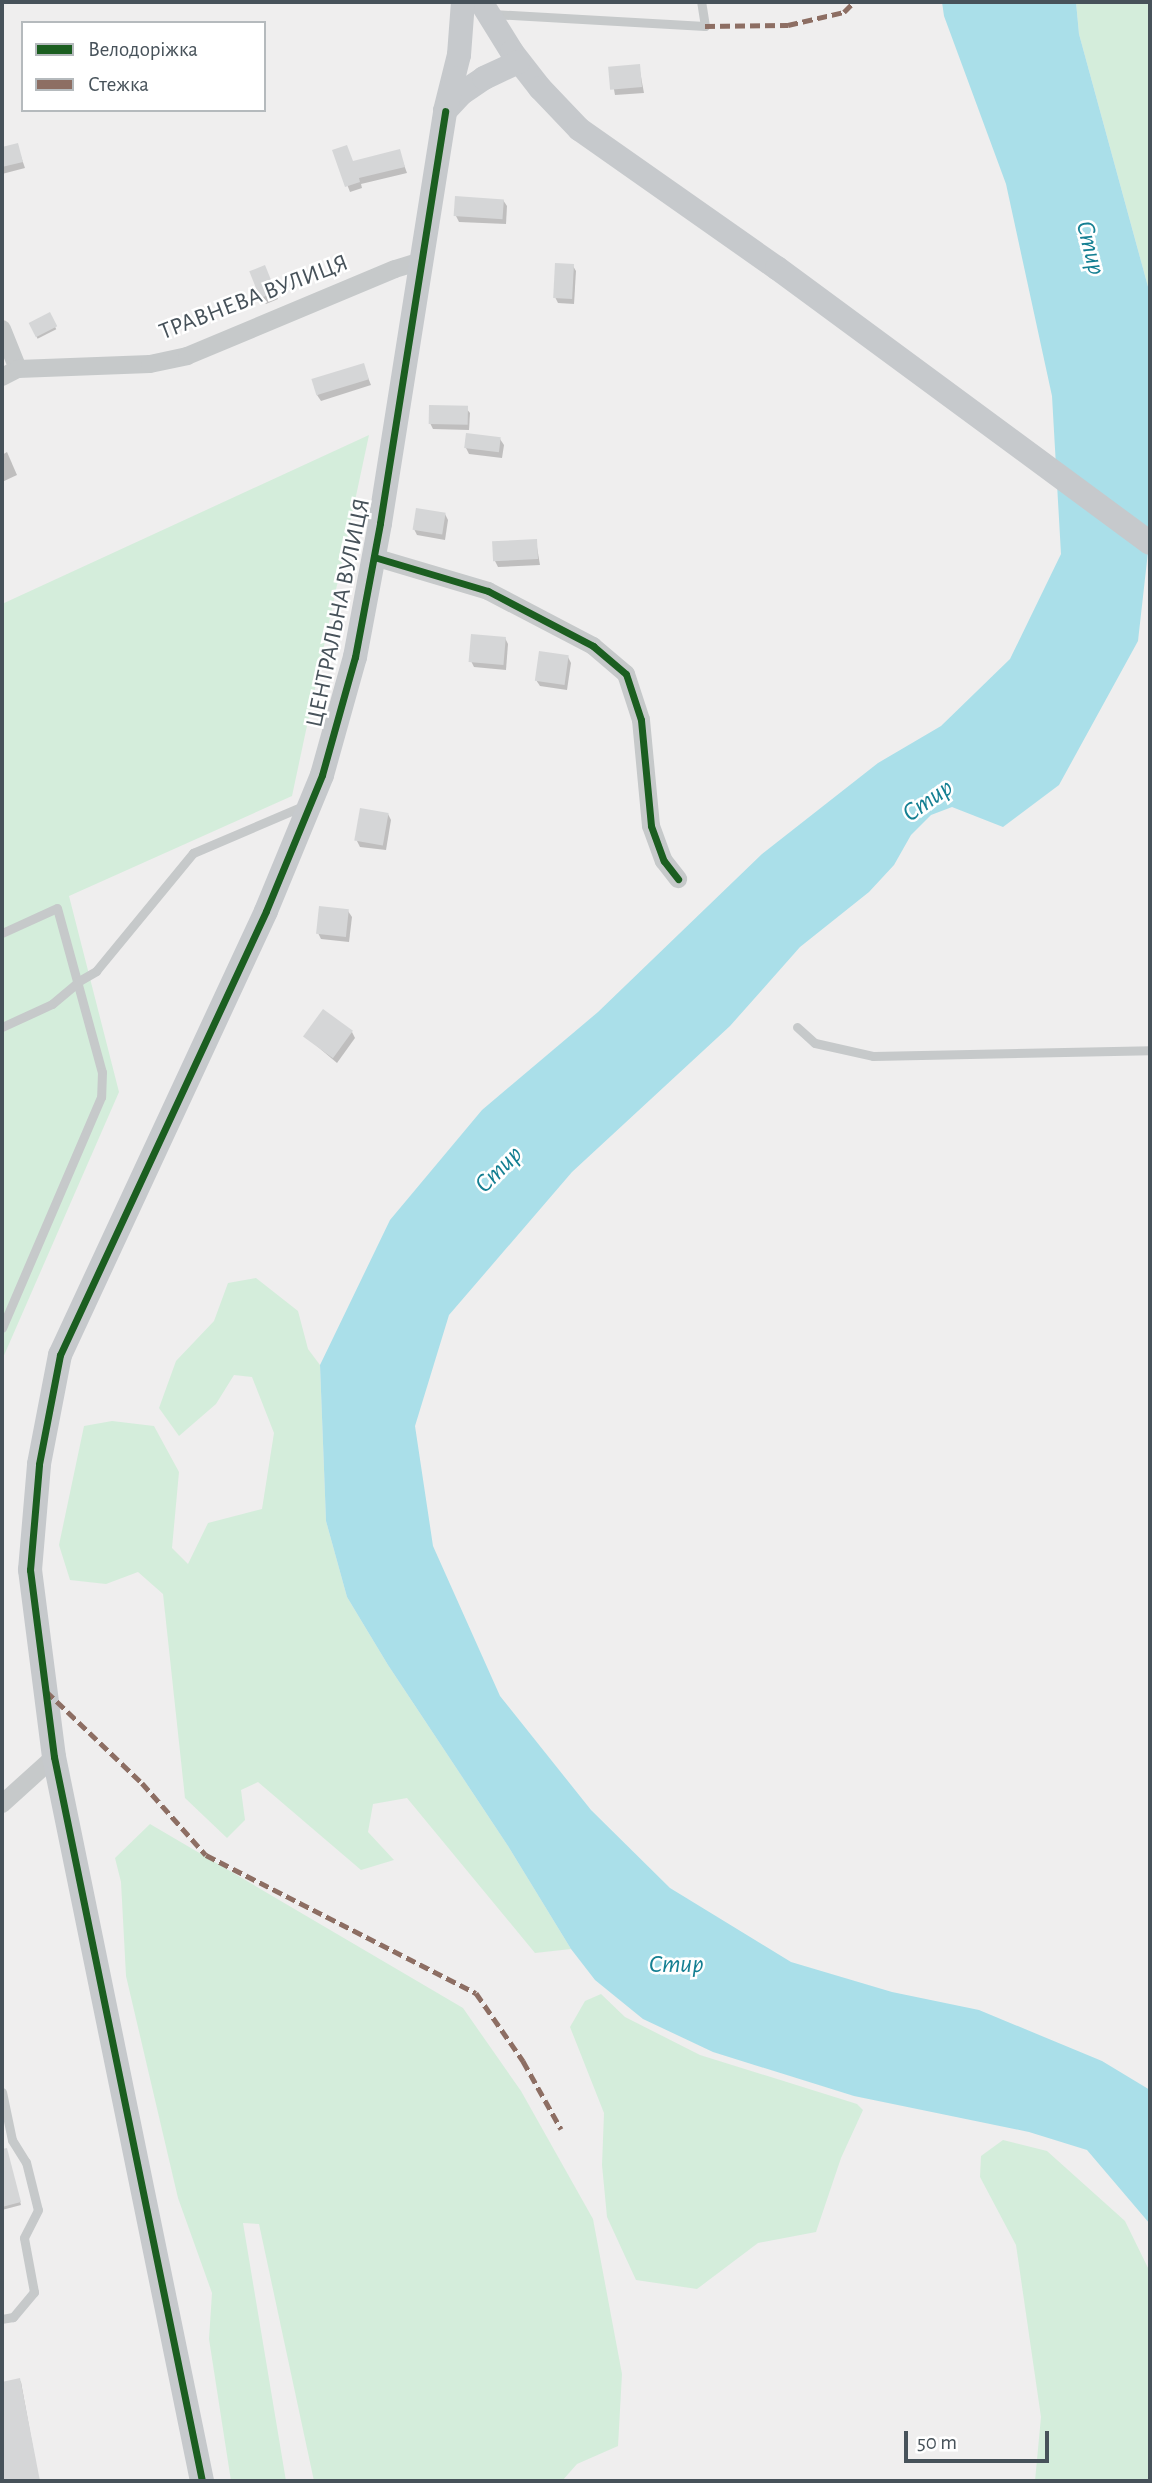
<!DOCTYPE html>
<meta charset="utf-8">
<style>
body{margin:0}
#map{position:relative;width:1152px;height:2483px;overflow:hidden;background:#efeeee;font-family:"Alegreya Sans",sans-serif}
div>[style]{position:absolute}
.green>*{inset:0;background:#d4eddb}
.water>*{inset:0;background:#aadfe9}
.shadow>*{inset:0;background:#0003;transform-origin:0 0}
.building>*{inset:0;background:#d5d6d7;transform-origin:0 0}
.lane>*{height:9px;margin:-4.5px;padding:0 4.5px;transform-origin:4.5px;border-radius:4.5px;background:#c6c9ca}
.street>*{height:18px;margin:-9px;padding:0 9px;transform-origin:9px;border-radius:9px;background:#c6c9ca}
.secondary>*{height:24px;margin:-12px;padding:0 12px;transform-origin:12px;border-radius:12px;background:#c6c9cc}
.quiet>*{height:5px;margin-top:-2.5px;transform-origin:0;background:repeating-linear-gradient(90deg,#8d6e63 0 10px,transparent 0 15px)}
.cycleway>*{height:7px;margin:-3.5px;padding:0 3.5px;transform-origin:3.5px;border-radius:3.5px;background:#1b5e20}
span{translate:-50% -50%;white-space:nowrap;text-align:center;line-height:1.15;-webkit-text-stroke:5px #fff;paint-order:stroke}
.street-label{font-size:24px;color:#47525a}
.water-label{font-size:26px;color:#147f92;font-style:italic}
.frame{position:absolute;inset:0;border:4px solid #47525a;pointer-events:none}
.legend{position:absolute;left:21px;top:21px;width:245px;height:91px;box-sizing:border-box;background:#fff;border:2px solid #b5babd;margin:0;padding:9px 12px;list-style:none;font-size:21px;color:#47525a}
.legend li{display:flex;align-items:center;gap:14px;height:35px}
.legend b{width:35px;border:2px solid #b5babd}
.scale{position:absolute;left:904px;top:2431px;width:145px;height:32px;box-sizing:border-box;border:4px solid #47525a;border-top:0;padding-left:9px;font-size:21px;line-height:24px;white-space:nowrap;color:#47525a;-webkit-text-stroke:5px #fff;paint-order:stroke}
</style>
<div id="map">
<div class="green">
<i style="clip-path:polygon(1076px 2px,1150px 2px,1150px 294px,1079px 34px)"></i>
<i style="clip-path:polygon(369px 435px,292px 796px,69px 896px,119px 1092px,2px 1360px,2px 604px)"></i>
<i style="clip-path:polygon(256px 1278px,298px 1311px,308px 1349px,320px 1365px,326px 1521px,347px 1597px,388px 1665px,508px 1846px,571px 1949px,535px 1953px,407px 1798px,373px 1804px,368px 1832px,394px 1860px,361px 1870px,258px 1782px,241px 1790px,245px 1820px,227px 1838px,185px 1798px,163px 1594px,138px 1572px,106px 1584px,70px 1580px,59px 1545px,84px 1426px,112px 1421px,154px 1426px,179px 1472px,172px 1548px,188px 1564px,208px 1523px,262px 1509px,274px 1433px,252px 1377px,234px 1375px,216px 1404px,179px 1436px,159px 1408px,176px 1361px,214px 1321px,228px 1283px)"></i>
<i style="clip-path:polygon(150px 1824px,463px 2008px,521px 2091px,593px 2219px,622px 2374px,618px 2446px,577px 2464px,562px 2481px,314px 2481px,259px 2224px,243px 2223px,286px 2481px,231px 2481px,209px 2339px,212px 2293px,178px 2198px,126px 1976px,121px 1882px,115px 1858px)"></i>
<i style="clip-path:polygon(601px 1994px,625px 2017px,700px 2055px,857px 2104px,863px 2110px,841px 2158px,816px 2232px,758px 2243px,697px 2289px,636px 2280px,607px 2217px,602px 2165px,604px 2113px,570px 2027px,585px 2001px)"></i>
<i style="clip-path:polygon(1003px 2140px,1047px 2151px,1125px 2221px,1150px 2272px,1150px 2481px,1035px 2481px,1041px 2417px,1016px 2245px,980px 2177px,981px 2156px)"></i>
</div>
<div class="water">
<i style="clip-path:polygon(942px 2px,1076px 2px,1079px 34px,1150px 294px,1150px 534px,1138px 641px,1059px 785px,1003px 827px,952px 807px,931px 815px,911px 835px,894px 865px,869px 892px,800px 947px,730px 1026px,572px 1172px,449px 1315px,415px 1426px,433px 1546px,500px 1696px,591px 1810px,670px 1888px,791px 1962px,892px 1992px,979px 2010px,1102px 2061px,1150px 2090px,1150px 2224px,1087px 2150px,1029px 2132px,854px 2096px,713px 2052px,643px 2019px,595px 1980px,571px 1949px,508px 1846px,388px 1665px,347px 1597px,326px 1521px,320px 1365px,390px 1220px,482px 1110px,598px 1012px,762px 854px,878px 763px,941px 726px,1010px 659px,1061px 554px,1052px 396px,1006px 184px,944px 16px)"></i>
</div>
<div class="shadow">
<i style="clip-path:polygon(639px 66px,644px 93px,615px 95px,610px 68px)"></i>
<i style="clip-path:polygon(17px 145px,25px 168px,2px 174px,2px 149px)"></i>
<i style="clip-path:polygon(334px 151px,353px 163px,399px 151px,407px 173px,361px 184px,362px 188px,350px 192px)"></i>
<i style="clip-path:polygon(503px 200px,507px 206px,506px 224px,459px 222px,456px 216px)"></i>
<i style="clip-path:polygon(573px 266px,576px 271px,574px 304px,558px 303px,555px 297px)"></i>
<i style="clip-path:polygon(267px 273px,278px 299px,266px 304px,262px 298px)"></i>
<i style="left:49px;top:315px;width:16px;height:21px;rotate:63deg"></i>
<i style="clip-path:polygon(363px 365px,371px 385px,321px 401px,317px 395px)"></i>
<i style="clip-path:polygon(466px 408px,470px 413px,469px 430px,433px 429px,430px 423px)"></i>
<i style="clip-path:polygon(500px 439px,504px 445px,502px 458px,469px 454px,466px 448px)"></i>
<i style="clip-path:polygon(7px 452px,17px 475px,2px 482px,2px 455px)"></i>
<i style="clip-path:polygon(445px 514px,448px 520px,445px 540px,417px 535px,414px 529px)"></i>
<i style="clip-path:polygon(536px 541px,540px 565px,498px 567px,495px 561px)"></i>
<i style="clip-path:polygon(505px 638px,508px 644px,506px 670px,474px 667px,471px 661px)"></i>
<i style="clip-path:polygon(568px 657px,571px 663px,567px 690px,540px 686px,536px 680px)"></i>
<i style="clip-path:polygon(388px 814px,391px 820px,386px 850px,360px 847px,357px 841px)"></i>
<i style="clip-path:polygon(348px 911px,352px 917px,349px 942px,321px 939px,318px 933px)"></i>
<i style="clip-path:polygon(352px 1032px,355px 1038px,337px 1063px,305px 1036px)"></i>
<i style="clip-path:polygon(12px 2171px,21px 2205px,2px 2210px,2px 2174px)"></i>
<i style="clip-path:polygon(19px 2380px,21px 2382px,39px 2481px,2px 2481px,2px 2383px)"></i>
</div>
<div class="building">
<i style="left:640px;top:64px;width:23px;height:32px;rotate:85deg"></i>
<i style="clip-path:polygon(18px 143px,23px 162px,2px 167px,2px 147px)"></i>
<i style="clip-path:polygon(347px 145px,353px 161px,400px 149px,405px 167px,359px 178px,360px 182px,345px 187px,332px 150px)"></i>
<i style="left:455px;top:196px;width:49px;height:20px;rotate:4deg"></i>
<i style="left:555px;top:263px;width:19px;height:35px;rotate:3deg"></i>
<i style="left:265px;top:265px;width:29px;height:17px;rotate:68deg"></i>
<i style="left:50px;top:312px;width:16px;height:24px;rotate:63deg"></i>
<i style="left:364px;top:363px;width:17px;height:55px;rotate:73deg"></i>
<i style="left:429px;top:405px;width:39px;height:19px;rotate:1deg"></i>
<i style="left:466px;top:433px;width:35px;height:15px;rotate:7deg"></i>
<i style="left:416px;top:508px;width:30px;height:22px;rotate:9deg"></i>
<i style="left:537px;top:539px;width:20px;height:45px;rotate:87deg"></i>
<i style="left:471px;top:634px;width:35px;height:28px;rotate:5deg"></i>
<i style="left:539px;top:651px;width:30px;height:30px;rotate:8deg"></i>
<i style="left:360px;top:808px;width:29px;height:33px;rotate:10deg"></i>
<i style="left:319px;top:906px;width:30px;height:28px;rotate:6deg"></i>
<i style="left:323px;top:1009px;width:37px;height:34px;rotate:36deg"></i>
<i style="clip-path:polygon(7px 2148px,21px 2202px,2px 2207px,2px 2149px)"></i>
<i style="clip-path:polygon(20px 2378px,40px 2481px,2px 2481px,2px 2382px)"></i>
</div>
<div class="lane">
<i style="left:492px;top:14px;width:213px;rotate:3.2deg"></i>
<i style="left:705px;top:26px;width:24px;rotate:-99deg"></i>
<i style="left:2px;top:933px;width:60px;rotate:-24.4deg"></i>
<i style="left:57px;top:908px;width:170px;rotate:74.7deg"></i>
<i style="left:102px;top:1072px;width:25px;rotate:92deg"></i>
<i style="left:101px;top:1097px;width:251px;rotate:113.2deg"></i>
<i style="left:2px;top:1027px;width:55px;rotate:-24.7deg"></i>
<i style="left:52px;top:1004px;width:35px;rotate:-40deg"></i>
<i style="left:79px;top:981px;width:20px;rotate:-30deg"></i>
<i style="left:96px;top:971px;width:153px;rotate:-50.6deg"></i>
<i style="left:193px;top:853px;width:120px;rotate:-23.1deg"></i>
<i style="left:797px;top:1027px;width:24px;rotate:42deg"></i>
<i style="left:815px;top:1043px;width:59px;rotate:12.6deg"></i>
<i style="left:873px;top:1056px;width:277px;rotate:-1.2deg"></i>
<i style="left:2px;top:2092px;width:49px;rotate:78.2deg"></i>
<i style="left:12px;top:2140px;width:26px;rotate:58deg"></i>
<i style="left:26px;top:2162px;width:49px;rotate:76deg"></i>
<i style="left:38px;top:2210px;width:31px;rotate:117deg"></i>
<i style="left:24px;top:2238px;width:55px;rotate:79.5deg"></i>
<i style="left:34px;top:2292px;width:33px;rotate:130deg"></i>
<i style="left:13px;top:2317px;width:11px;rotate:170deg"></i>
</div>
<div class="street">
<i style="left:2px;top:329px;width:43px;rotate:68.2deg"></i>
<i style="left:2px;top:377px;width:18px;rotate:-27deg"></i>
<i style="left:18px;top:369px;width:132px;rotate:-2.2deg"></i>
<i style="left:150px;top:364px;width:38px;rotate:-12deg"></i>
<i style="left:187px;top:356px;width:225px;rotate:-22.7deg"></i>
<i style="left:395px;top:269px;width:27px;rotate:-17deg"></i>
<i style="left:374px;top:557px;width:119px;rotate:16.6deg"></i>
<i style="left:488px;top:591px;width:119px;rotate:27.6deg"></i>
<i style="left:593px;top:646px;width:43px;rotate:40.3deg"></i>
<i style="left:626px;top:674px;width:48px;rotate:71.9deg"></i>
<i style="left:641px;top:720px;width:106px;rotate:84.6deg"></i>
<i style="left:651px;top:826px;width:37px;rotate:70deg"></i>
<i style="left:664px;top:861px;width:23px;rotate:52deg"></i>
<i style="left:2px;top:1804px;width:70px;rotate:-42.1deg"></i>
</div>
<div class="secondary">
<i style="left:481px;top:2px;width:59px;rotate:58.2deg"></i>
<i style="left:512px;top:52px;width:46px;rotate:52.1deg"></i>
<i style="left:540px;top:88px;width:57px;rotate:46.4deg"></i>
<i style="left:579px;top:129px;width:242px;rotate:35.1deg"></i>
<i style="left:777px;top:268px;width:463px;rotate:36.4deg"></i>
<i style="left:445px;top:111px;width:25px;rotate:-47deg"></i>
<i style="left:462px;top:93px;width:27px;rotate:-34deg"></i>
<i style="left:484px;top:78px;width:38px;rotate:-25deg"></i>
<i style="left:202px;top:2481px;width:739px;rotate:-101.55deg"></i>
<i style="left:54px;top:1757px;width:189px;rotate:-97.3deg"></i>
<i style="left:30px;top:1570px;width:106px;rotate:-85.1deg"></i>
<i style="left:39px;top:1464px;width:111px;rotate:-79.1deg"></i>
<i style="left:60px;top:1355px;width:489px;rotate:-65.1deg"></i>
<i style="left:266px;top:911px;width:147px;rotate:-67.6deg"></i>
<i style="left:322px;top:775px;width:123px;rotate:-74.4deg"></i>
<i style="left:355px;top:657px;width:136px;rotate:-79.4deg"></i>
<i style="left:380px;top:523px;width:417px;rotate:-81deg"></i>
<i style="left:445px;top:111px;width:58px;rotate:-76deg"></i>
<i style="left:459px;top:55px;width:53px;rotate:-85.7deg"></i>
</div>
<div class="quiet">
<i style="left:705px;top:26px;width:83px;rotate:-0.7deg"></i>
<i style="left:788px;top:25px;width:57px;rotate:-13.1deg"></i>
<i style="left:844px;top:12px;width:14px;rotate:-45deg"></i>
<i style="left:46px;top:1691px;width:133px;rotate:43.8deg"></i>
<i style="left:142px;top:1783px;width:96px;rotate:48.4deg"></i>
<i style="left:206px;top:1855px;width:303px;rotate:27.1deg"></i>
<i style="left:476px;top:1993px;width:83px;rotate:55.3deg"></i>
<i style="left:523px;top:2061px;width:78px;rotate:60.8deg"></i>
</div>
<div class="cycleway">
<i style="left:374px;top:557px;width:119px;rotate:16.6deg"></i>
<i style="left:488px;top:591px;width:119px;rotate:27.6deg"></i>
<i style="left:593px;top:646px;width:43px;rotate:40.3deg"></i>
<i style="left:626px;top:674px;width:48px;rotate:71.9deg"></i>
<i style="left:641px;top:720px;width:106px;rotate:84.6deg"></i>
<i style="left:651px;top:826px;width:37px;rotate:70deg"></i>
<i style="left:664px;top:861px;width:23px;rotate:52deg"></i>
<i style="left:202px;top:2481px;width:739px;rotate:-101.55deg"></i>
<i style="left:54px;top:1757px;width:189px;rotate:-97.3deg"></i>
<i style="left:30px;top:1570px;width:106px;rotate:-85.1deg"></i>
<i style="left:39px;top:1464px;width:111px;rotate:-79.1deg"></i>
<i style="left:60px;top:1355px;width:489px;rotate:-65.1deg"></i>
<i style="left:266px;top:911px;width:147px;rotate:-67.6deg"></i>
<i style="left:322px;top:775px;width:123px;rotate:-74.4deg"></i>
<i style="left:355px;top:657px;width:136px;rotate:-79.4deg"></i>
<i style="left:380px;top:523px;width:417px;rotate:-81deg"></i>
</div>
<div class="street-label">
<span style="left:254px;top:298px;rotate:-21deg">ТРАВНЕВА ВУЛИЦЯ</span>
<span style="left:339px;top:613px;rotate:-78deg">ЦЕНТРАЛЬНА ВУЛИЦЯ</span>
</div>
<div class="water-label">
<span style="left:1090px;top:248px;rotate:76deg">Стир</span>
<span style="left:928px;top:801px;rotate:-35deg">Стир</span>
<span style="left:499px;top:1170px;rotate:-45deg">Стир</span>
<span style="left:676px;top:1965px">Стир</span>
</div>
<div class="frame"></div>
<ul class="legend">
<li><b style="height:9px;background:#1b5e20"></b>Велодоріжка</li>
<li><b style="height:9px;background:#8d6e63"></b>Стежка</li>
</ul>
<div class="scale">50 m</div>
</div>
